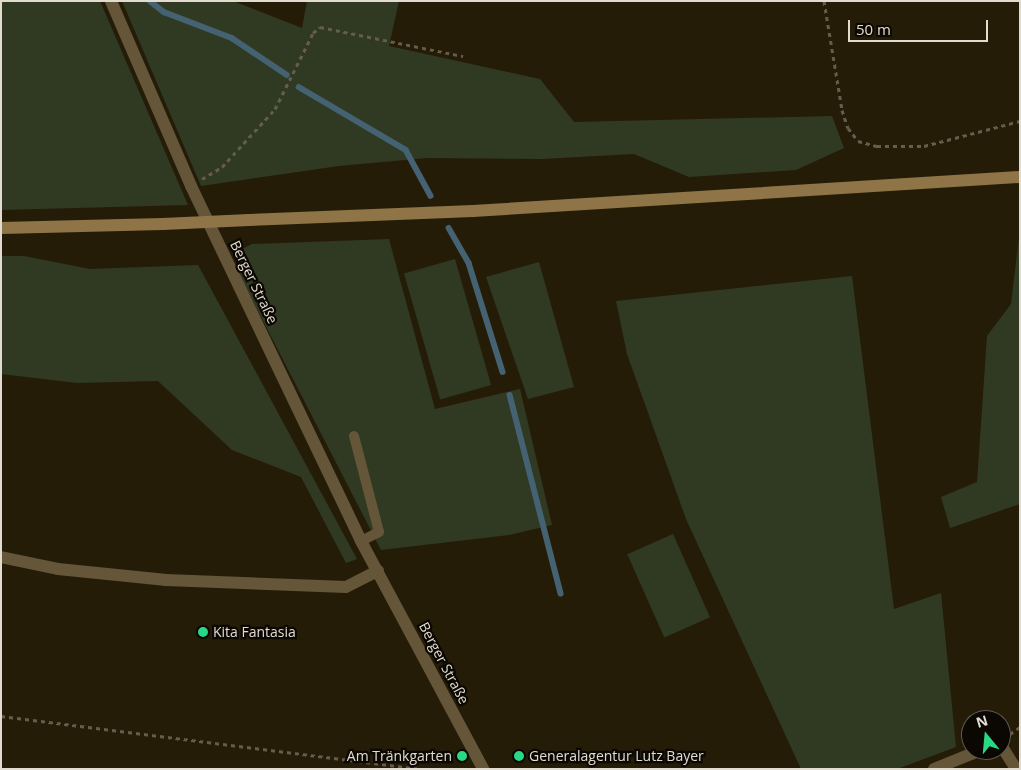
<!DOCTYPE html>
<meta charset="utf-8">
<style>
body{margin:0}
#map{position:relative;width:1021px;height:770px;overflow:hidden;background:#251c08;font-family:"Open Sans",sans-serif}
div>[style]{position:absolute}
.green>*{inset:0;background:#303a22;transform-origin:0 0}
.stream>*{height:5.5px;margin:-2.75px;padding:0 2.75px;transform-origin:2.75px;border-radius:2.75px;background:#446272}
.path>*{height:3px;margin-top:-1.5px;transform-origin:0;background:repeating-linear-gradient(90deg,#655c4b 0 4px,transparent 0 8px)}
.service>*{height:10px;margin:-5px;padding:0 5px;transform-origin:5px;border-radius:5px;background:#655539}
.minor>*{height:12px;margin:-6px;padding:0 6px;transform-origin:6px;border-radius:6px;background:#655539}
.secondary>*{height:12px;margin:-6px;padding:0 6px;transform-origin:6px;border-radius:6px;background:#8e7446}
.secondary-bridge>*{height:12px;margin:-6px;padding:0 6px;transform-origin:6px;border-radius:6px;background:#8e7446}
.dots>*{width:14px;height:14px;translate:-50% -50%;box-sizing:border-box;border:2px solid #0b0702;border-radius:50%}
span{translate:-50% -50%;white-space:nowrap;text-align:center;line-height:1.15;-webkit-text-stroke:4.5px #0b0702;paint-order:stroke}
.street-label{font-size:14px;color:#e2dbcf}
.poi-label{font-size:14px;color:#e2dbcf}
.left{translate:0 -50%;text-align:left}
.right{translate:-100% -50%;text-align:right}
.frame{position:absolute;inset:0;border:2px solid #e2dbcf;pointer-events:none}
.north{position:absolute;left:961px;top:710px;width:50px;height:50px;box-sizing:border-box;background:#0b0702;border:1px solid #615c54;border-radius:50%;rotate:343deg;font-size:14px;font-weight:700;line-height:20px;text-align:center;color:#e2dbcf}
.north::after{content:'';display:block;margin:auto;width:18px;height:22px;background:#29d885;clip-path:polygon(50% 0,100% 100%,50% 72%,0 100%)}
.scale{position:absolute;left:848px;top:20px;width:140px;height:22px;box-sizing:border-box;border:2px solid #e2dbcf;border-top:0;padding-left:6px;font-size:15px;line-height:18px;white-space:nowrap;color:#e2dbcf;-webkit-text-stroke:4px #0b0702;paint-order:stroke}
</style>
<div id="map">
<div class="green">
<i style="clip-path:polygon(1px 1px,100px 1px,188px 205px,1px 210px)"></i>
<i style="clip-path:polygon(122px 1px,233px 1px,302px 28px,307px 1px,399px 1px,389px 46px,540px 79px,574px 122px,832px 116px,844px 148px,796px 170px,689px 177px,634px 154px,542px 159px,427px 158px,339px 166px,201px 186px)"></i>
<i style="clip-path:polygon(1020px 229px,1020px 504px,950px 528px,941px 497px,977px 482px,987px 336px,1011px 304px)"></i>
<i style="clip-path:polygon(389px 239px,435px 409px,520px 389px,552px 525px,509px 535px,381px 550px,240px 276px,238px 266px,244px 248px,252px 244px)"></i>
<i style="clip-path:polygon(1px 256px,24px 256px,90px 269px,198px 265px,357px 559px,346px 563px,301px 477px,232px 450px,158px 381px,77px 383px,1px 374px)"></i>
<i style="left:455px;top:259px;width:131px;height:53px;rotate:74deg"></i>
<i style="clip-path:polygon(539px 262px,574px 387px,528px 399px,486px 277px)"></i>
<i style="clip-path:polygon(852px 276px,894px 609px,941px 593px,956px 747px,897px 769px,801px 769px,686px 519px,627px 354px,616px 301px)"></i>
<i style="left:673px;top:534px;width:91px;height:50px;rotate:66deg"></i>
</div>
<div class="stream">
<i style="left:150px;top:1px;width:18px;rotate:38deg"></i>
<i style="left:164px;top:12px;width:73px;rotate:20.9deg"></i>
<i style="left:232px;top:38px;width:66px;rotate:33.9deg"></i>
<i style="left:299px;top:87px;width:124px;rotate:30.5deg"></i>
<i style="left:406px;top:150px;width:52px;rotate:61.5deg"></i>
<i style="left:449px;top:228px;width:40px;rotate:60.3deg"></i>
<i style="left:469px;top:263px;width:114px;rotate:72.7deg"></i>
<i style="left:510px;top:395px;width:205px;rotate:75.6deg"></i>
</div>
<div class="path">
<i style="left:824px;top:1px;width:110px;rotate:80.6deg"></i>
<i style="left:842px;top:110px;width:19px;rotate:72deg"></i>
<i style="left:848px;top:128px;width:16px;rotate:52deg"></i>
<i style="left:858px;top:141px;width:20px;rotate:15deg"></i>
<i style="left:877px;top:146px;width:47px"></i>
<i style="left:924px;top:146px;width:99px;rotate:-14.6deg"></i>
<i style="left:202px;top:179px;width:23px;rotate:-31deg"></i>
<i style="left:222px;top:167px;width:79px;rotate:-47.6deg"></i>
<i style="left:275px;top:109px;width:85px;rotate:-63.4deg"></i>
<i style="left:313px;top:33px;width:9px;rotate:-41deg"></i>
<i style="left:320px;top:27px;width:146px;rotate:11.5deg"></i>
<i style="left:1px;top:716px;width:422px;rotate:7.2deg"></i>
<i style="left:1010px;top:734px;width:12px;rotate:-35deg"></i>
</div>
<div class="service">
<i style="left:354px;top:436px;width:99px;rotate:75.4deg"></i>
<i style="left:379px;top:532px;width:20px;rotate:153deg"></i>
</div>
<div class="minor">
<i style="left:111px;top:1px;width:202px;rotate:66.6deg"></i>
<i style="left:191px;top:186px;width:394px;rotate:64.4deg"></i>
<i style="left:361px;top:541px;width:259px;rotate:61.8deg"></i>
<i style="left:1px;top:557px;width:58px;rotate:11.9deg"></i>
<i style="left:58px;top:569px;width:109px;rotate:5.8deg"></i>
<i style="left:166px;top:580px;width:180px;rotate:2.2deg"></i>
<i style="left:346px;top:587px;width:36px;rotate:-27deg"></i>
<i style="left:1001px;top:745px;width:28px;rotate:58deg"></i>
<i style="left:934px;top:769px;width:51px;rotate:-22deg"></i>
</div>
<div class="secondary">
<i style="left:249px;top:220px;width:224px;rotate:-2.3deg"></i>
<i style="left:473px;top:211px;width:548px;rotate:-3.56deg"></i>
<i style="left:1px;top:228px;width:162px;rotate:-1.4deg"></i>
</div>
<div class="secondary-bridge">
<i style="left:163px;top:224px;width:86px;rotate:-2.7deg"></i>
</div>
<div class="dots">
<i style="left:203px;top:632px;background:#29d885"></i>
<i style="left:462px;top:756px;background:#29d885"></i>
<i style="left:519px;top:756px;background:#29d885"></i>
</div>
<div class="street-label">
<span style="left:254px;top:282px;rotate:64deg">Berger Straße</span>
<span style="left:444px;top:663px;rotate:62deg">Berger Straße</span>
</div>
<div class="poi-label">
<span class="left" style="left:213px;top:632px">Kita Fantasia</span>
<span class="right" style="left:452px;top:756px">Am Tränkgarten</span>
<span class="left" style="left:529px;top:756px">Generalagentur Lutz Bayer</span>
</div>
<div class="frame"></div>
<div class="north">N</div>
<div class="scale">50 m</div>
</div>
